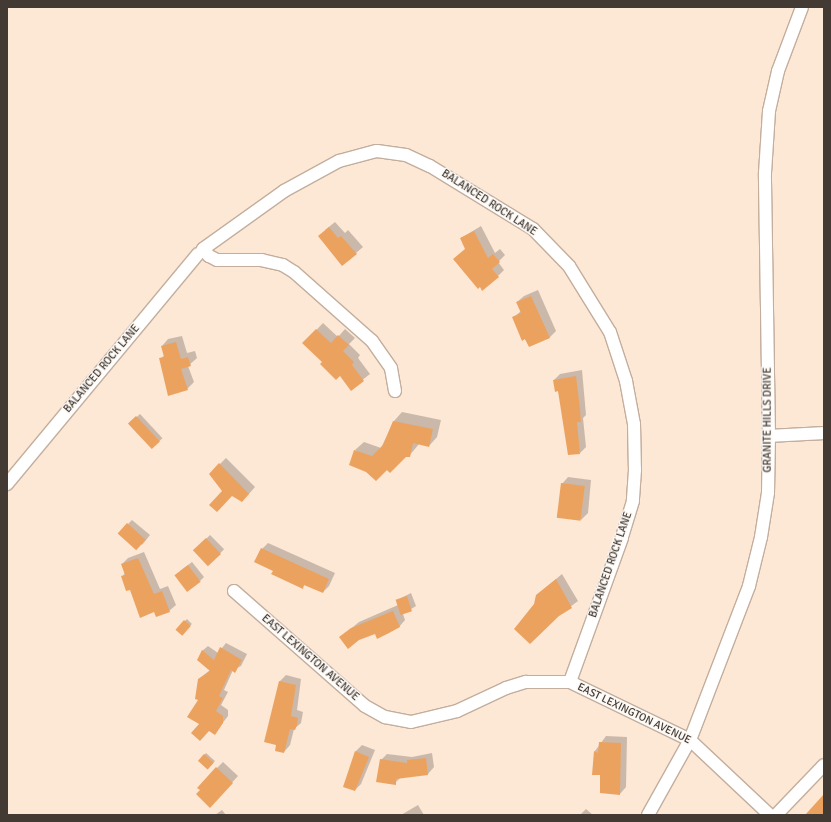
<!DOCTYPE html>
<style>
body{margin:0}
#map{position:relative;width:831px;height:822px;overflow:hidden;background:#fde7d5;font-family:Signika,sans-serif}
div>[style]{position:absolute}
.shadow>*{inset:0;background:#0003;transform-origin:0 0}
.building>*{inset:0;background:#eca25f;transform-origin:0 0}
.roads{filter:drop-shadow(1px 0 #c3ae9d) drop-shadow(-1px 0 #c3ae9d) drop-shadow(0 1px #c3ae9d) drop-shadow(0 -1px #c3ae9d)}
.minor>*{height:12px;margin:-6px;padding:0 6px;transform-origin:6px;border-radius:6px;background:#fff}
span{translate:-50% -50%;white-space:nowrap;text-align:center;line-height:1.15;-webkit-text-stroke:3px #fcf8f4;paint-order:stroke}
.street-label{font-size:11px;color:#423a33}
.frame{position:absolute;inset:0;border:8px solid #423a33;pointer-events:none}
</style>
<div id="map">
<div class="shadow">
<i style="clip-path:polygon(335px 222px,345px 233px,348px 230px,363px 247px,356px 253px,325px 230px)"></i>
<i style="clip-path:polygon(481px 226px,495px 253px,500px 249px,505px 255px,498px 262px,504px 270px,498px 276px,466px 249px,461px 238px)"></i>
<i style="clip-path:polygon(538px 290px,556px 331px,550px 337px,529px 346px,513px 318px,521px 311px,517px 302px,524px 296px)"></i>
<i style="clip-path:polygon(323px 323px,338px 337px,345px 329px,355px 338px,349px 344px,360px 355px,358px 358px,370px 374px,351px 389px,340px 375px,304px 343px)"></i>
<i style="clip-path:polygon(182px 336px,187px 353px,195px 351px,197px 358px,188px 366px,194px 382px,187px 389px,160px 359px,165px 355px,162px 346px,168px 339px)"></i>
<i style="clip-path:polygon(582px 370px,586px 415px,583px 418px,586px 447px,580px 453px,554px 380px,560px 374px)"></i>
<i style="clip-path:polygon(402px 412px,441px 420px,437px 437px,429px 446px,419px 444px,409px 456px,406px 456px,390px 472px,355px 450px,364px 442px,381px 448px,394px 421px)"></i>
<i style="left:140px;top:414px;width:33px;height:15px;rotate:47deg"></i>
<i style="clip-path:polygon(226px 458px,255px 487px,248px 495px,232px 495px,224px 491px,210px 474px)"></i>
<i style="clip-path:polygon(568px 477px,591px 480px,588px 513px,581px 520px,562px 484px)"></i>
<i style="clip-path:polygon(132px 520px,150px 535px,142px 545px,128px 524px)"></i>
<i style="left:210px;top:535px;width:20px;height:21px;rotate:45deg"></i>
<i style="clip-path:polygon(268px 543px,335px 573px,329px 586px,323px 592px,306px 584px,302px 587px,274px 570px,262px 549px)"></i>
<i style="clip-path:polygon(144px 552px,160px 589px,168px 586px,176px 605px,169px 611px,155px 611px,130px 589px,122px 577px,125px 573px,122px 564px,128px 558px)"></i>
<i style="clip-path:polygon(192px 562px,204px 577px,200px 581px,180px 571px)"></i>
<i style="clip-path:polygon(562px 574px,578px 601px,558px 616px,535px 604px,537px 595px)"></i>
<i style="clip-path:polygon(411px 593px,416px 606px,403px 614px,405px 620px,399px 627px,341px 637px,359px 622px,398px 605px,397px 600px)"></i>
<i style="left:187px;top:619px;width:7px;height:15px;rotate:45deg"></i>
<i style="clip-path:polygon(226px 643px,247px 654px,241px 666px,233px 670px,224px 690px,228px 692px,221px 705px,228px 710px,228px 716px,215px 733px,200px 724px,199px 679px,210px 670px,202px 651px,208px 646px,218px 653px)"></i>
<i style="clip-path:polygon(286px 675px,301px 679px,297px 710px,303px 712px,301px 723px,294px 729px,290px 745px,284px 752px,280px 681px)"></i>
<i style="clip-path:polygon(606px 736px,627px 737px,626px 787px,620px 794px,601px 774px,593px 774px,595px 751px)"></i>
<i style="clip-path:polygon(362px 745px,375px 750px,361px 784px,355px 790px,345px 786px,356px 751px)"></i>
<i style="left:206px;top:753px;width:12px;height:11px;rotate:42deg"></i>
<i style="clip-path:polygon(432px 753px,434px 767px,428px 774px,401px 777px,395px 783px,381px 760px,387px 754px,412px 757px)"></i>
<i style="clip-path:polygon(223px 762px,238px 776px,216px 800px,217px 768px)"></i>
<i style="clip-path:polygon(418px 805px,424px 815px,401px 815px)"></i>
<i style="clip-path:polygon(586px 809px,593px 815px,580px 815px)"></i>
<i style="clip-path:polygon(222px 810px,226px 815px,215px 815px)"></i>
</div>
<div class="building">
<i style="clip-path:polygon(329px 227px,338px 238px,341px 236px,357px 254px,342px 266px,318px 236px)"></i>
<i style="clip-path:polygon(474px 231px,488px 258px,493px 254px,500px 262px,492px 269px,499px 277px,482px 291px,480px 287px,478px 289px,453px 259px,465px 249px,460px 238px)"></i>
<i style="clip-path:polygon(531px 296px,550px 338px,529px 347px,525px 339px,522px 341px,512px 317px,521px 313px,516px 302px)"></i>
<i style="clip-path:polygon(316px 329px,331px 343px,338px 335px,349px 345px,343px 351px,354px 362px,352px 365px,364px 381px,351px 391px,340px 376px,336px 380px,320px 364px,322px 362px,302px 343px)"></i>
<i style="clip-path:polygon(176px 342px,181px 359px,188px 357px,191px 366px,181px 369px,188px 390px,168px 396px,159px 358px,164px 357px,161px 346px)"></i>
<i style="clip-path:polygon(576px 376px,580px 409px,581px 422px,577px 422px,580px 454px,568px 455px,558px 391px,555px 392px,553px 380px)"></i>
<i style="left:136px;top:416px;width:35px;height:11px;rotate:47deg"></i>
<i style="clip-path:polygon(393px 421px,433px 429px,429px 447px,413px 443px,410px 457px,406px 457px,390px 473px,387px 470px,376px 481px,366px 472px,349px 465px,354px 450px,372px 456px,383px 445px)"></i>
<i style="clip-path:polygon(219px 463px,249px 494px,242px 502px,232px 496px,217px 512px,209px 505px,222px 491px,209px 474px)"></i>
<i style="left:561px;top:483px;width:24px;height:35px;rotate:7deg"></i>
<i style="left:127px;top:523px;width:25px;height:14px;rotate:42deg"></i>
<i style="left:206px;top:538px;width:22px;height:18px;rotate:47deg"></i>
<i style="clip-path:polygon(261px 548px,329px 579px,323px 593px,304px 585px,303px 589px,271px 574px,273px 571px,254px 562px)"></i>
<i style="clip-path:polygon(138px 558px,154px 594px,162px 591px,170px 612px,156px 617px,154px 612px,140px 618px,130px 590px,126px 591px,121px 576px,125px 575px,121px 564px)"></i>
<i style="left:188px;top:565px;width:21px;height:17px;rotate:53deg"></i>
<i style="clip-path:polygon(556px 579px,572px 608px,559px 616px,530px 644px,514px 629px,534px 604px,536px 595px)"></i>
<i style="left:407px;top:596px;width:16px;height:12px;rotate:72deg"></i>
<i style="clip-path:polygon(393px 611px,400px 627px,389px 633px,377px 639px,375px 634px,359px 640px,348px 649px,339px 637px,351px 628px)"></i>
<i style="left:184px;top:620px;width:9px;height:13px;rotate:41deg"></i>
<i style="clip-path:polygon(220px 647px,242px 660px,235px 673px,231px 670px,219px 696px,223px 698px,216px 711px,223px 716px,223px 723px,215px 735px,209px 731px,200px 741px,191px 733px,199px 724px,187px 717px,198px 700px,195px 699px,198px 679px,210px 671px,197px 660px,202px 650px,214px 660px)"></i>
<i style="clip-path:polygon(279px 681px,296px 685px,291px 716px,298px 718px,297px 725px,295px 730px,290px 729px,284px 753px,275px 751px,276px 745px,264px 742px)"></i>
<i style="clip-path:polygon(599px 742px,621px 743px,620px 795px,600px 793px,600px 775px,592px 775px,594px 751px,598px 753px)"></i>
<i style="clip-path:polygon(355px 751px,369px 757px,355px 791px,343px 787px)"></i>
<i style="left:204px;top:754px;width:13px;height:9px;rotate:42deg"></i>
<i style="clip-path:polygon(426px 758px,428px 775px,396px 779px,396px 785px,376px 782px,380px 759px,407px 763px,407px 760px)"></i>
<i style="clip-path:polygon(216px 767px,233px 783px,210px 808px,196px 794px,200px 790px,197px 788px)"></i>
<i style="clip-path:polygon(824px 794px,824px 815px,805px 815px)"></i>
</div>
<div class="roads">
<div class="minor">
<i style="left:395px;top:391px;width:23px;rotate:-100deg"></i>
<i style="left:391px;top:368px;width:33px;rotate:-125deg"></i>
<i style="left:372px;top:341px;width:104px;rotate:-138.5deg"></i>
<i style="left:294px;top:272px;width:13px;rotate:-148deg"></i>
<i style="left:283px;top:265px;width:22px;rotate:-167deg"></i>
<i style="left:262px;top:260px;width:45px;rotate:180deg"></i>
<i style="left:217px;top:260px;width:9px;rotate:-153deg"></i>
<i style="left:209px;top:256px;width:9px;rotate:-131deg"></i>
<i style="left:203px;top:249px;width:100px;rotate:-35.6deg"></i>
<i style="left:284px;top:191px;width:63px;rotate:-28.6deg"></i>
<i style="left:339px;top:161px;width:39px;rotate:-15deg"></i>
<i style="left:377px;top:151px;width:29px;rotate:8deg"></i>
<i style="left:406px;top:155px;width:26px;rotate:25deg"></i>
<i style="left:430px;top:166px;width:121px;rotate:31.5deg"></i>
<i style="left:533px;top:229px;width:52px;rotate:45.8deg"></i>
<i style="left:569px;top:266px;width:78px;rotate:58.2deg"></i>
<i style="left:610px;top:332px;width:52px;rotate:71.9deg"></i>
<i style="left:626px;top:381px;width:44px;rotate:79.5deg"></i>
<i style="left:634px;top:424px;width:46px;rotate:88.8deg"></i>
<i style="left:635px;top:470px;width:31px;rotate:94deg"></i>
<i style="left:633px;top:501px;width:39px;rotate:107deg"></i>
<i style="left:622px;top:538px;width:153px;rotate:109.9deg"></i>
<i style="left:769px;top:436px;width:55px;rotate:-3.1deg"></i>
<i style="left:7px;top:484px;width:299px;rotate:-50.3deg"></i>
<i style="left:234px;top:591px;width:174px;rotate:41.3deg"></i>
<i style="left:365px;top:706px;width:23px;rotate:29deg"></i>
<i style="left:385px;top:717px;width:26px;rotate:11deg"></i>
<i style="left:411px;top:722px;width:47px;rotate:-13.4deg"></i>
<i style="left:457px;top:711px;width:54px;rotate:-25.1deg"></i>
<i style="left:506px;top:688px;width:21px;rotate:-17deg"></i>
<i style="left:526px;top:682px;width:44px"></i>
<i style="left:570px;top:682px;width:133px;rotate:25.8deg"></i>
<i style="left:690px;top:740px;width:110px;rotate:43.2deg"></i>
<i style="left:648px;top:815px;width:86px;rotate:-60.8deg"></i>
<i style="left:690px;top:740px;width:165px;rotate:-69deg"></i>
<i style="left:749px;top:586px;width:50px;rotate:-76.2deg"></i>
<i style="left:761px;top:537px;width:45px;rotate:-81deg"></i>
<i style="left:768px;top:493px;width:57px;rotate:-89deg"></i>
<i style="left:769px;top:436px;width:263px;rotate:-90.9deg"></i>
<i style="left:765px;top:173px;width:62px;rotate:-86.3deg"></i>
<i style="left:769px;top:111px;width:41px;rotate:-77.3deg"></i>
<i style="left:778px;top:71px;width:68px;rotate:-69.4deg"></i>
<i style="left:776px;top:815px;width:69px;rotate:-46.2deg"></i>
</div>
</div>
<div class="street-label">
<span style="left:489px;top:203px;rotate:33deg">BALANCED ROCK LANE</span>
<span style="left:102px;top:369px;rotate:-50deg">BALANCED ROCK LANE</span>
<span style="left:768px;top:420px;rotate:-90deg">GRANITE HILLS DRIVE</span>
<span style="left:611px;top:565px;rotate:-71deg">BALANCED ROCK LANE</span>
<span style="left:310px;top:658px;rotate:41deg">EAST LEXINGTON AVENUE</span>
<span style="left:634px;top:714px;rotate:26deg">EAST LEXINGTON AVENUE</span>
</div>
<div class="frame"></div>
</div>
